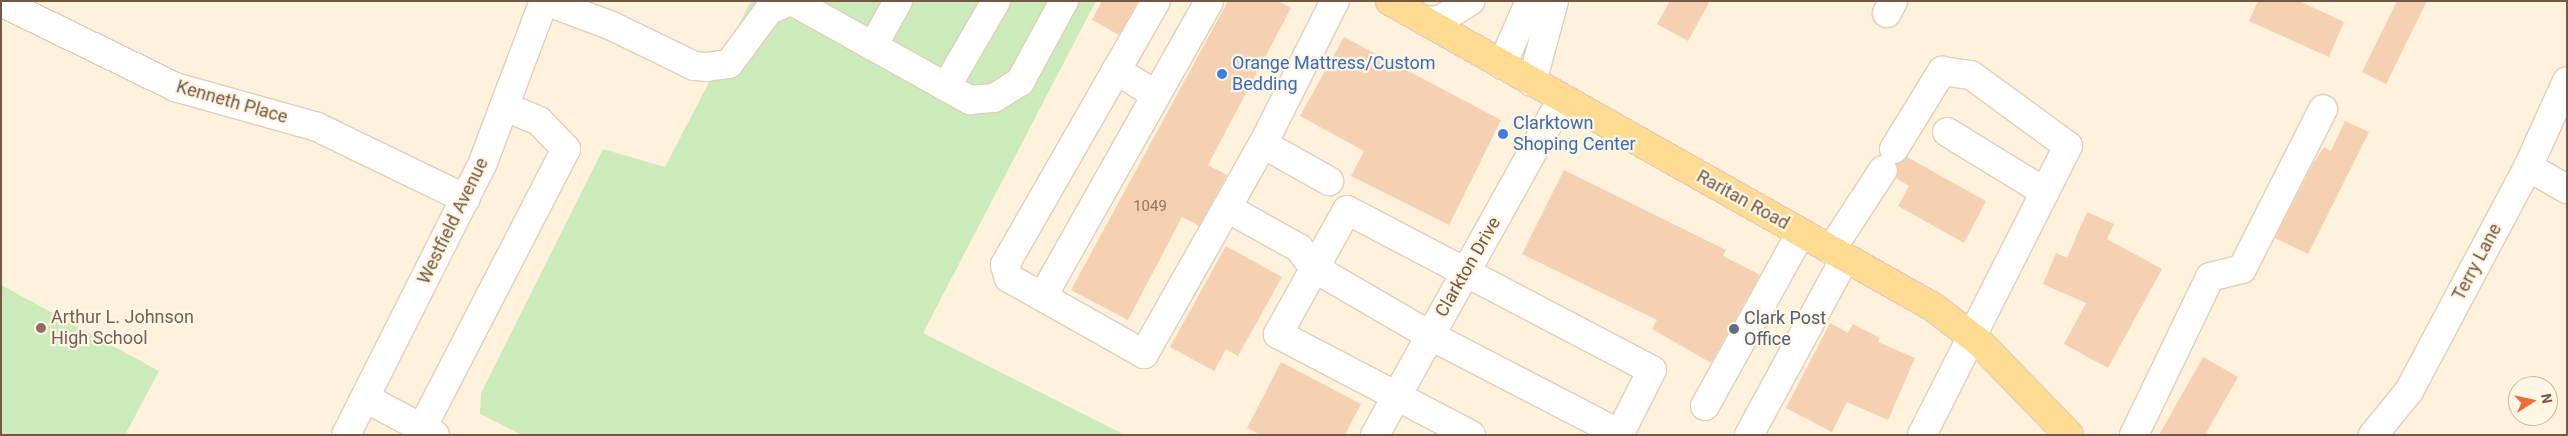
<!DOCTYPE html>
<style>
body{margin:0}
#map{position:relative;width:2568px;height:436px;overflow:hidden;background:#fef2dc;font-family:Roboto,sans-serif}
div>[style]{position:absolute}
.green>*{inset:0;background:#ccebba}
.building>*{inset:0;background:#f5d0b2}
.roads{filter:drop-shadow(1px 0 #e2ceb8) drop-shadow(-1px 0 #e2ceb8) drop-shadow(0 1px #e2ceb8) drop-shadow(0 -1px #e2ceb8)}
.minor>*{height:28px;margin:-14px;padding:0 14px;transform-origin:14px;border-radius:14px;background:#fff}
.major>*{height:28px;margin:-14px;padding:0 14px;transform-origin:14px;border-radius:14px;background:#ffdc92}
.dots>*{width:14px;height:14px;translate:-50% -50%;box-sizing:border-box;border:2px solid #fff6e4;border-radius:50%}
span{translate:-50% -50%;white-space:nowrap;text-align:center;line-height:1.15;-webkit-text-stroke:4.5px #fff6e4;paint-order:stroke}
.number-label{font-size:15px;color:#947660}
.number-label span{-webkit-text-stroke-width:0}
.shop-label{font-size:18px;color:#366cbe}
.left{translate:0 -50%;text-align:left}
.street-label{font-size:18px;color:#745844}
.education-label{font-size:18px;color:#785e54}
.service-label{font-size:18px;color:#4e5e75}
.frame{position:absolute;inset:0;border:2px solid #745844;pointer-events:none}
.north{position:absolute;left:2508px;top:376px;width:50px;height:50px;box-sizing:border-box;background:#fff6e4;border:1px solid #c7b7a4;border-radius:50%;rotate:80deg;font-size:14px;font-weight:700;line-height:20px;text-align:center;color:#745844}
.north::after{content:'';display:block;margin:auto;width:18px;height:22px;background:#f26b37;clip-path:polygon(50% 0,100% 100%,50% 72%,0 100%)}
</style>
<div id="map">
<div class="green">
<i style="clip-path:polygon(751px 1px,1096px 1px,923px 333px,1125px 435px,522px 435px,480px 414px,481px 393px,603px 149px,665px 167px)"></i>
<i style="clip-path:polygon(1px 285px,159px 371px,125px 435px,1px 435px)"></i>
</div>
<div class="building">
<i style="clip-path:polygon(1102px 1px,1138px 1px,1119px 35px,1092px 20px)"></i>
<i style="clip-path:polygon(1228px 1px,1278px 1px,1291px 8px,1208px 165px,1227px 175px,1199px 226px,1182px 217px,1128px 320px,1071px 290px)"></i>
<i style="clip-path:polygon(1670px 1px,1710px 1px,1688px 41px,1657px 24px)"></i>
<i style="clip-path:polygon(2258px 1px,2299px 1px,2344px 22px,2329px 57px,2249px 21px)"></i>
<i style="clip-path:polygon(2397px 1px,2427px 1px,2386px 84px,2362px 72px)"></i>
<i style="clip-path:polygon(1344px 37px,1501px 120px,1449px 225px,1351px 176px,1364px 151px,1300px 116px)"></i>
<i style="clip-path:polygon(2345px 121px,2369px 132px,2308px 254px,2275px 238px,2313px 164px,2324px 147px,2331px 151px)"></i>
<i style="clip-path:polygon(1907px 157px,1986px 201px,1964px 243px,1898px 206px,1909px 186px,1896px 178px,1897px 164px)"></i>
<i style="clip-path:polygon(1564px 170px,1726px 250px,1723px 256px,1760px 275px,1711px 363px,1652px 329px,1657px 320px,1522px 254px)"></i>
<i style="clip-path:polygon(2087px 212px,2114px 224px,2107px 239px,2162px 269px,2108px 368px,2064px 344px,2086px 303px,2043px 284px,2056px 253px,2067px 258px)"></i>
<i style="clip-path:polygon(1226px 246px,1282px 277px,1238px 356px,1226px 349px,1214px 371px,1170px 347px)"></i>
<i style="clip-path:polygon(1830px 323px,1848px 333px,1853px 324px,1880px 338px,1878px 342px,1915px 358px,1888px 420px,1847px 402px,1832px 432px,1786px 408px)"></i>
<i style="clip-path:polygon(2203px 357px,2238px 377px,2205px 435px,2159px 435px)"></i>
<i style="clip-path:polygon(1281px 362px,1361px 404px,1345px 435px,1260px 435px,1247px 428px)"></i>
</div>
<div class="roads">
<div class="minor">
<i style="left:545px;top:1px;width:72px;rotate:20.5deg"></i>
<i style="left:612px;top:26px;width:91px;rotate:26deg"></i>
<i style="left:694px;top:66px;width:13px;rotate:4deg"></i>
<i style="left:707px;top:67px;width:22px;rotate:-8deg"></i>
<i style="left:729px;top:64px;width:67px;rotate:-53.5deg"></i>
<i style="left:769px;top:10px;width:23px;rotate:-23deg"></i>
<i style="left:792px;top:1px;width:204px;rotate:29.1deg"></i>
<i style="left:970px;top:100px;width:24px;rotate:-5deg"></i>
<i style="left:994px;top:98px;width:31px;rotate:-32deg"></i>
<i style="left:1020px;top:82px;width:92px;rotate:-61.5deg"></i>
<i style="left:1156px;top:1px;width:304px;rotate:119.8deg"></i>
<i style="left:1005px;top:265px;width:14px;rotate:73deg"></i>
<i style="left:1009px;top:278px;width:155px;rotate:29.4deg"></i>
<i style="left:1144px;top:354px;width:241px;rotate:-60.5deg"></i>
<i style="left:1263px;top:144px;width:160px;rotate:-63.3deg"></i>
<i style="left:1px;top:2px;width:194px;rotate:26deg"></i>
<i style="left:175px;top:87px;width:148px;rotate:15.7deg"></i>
<i style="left:317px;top:127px;width:165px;rotate:25.8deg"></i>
<i style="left:1887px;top:13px;width:13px;rotate:-63deg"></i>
<i style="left:1425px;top:21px;width:15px;rotate:-4deg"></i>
<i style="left:1440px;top:20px;width:36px;rotate:-32deg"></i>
<i style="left:873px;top:46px;width:51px;rotate:-60.9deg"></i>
<i style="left:1502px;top:65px;width:70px;rotate:-66.4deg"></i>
<i style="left:1116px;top:70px;width:47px;rotate:32deg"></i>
<i style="left:1532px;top:82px;width:84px;rotate:-74.8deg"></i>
<i style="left:946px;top:87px;width:99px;rotate:-59.8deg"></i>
<i style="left:1947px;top:132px;width:115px;rotate:31.5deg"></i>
<i style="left:1263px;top:144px;width:76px;rotate:29.3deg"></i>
<i style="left:1894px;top:149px;width:92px;rotate:-58.4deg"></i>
<i style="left:1942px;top:71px;width:29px;rotate:8deg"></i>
<i style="left:1971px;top:75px;width:120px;rotate:36.2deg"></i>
<i style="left:2068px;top:146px;width:324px;rotate:116.8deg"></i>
<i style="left:2528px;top:167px;width:45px;rotate:29.4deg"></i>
<i style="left:1227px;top:208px;width:82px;rotate:29.1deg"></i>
<i style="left:1299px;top:248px;width:25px;rotate:53deg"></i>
<i style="left:1314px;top:268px;width:133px;rotate:30.2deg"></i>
<i style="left:1429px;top:335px;width:215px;rotate:27.4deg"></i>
<i style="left:1831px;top:250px;width:95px;rotate:-57deg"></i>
<i style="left:1043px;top:296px;width:338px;rotate:-60.6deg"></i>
<i style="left:365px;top:398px;width:79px;rotate:27.9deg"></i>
<i style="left:1705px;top:406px;width:198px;rotate:-61deg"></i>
<i style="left:422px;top:428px;width:314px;rotate:-62.7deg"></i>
<i style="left:566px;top:149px;width:39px;rotate:-134deg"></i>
<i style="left:539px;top:121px;width:38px;rotate:-157deg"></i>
<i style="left:346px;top:435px;width:302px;rotate:-63.3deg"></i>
<i style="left:482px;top:165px;width:175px;rotate:-69.3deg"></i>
<i style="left:1375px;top:435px;width:385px;rotate:-60.9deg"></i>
<i style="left:1471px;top:435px;width:218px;rotate:-152.4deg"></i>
<i style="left:1278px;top:334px;width:142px;rotate:-60.9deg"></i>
<i style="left:1347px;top:210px;width:344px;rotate:27.7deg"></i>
<i style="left:1652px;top:370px;width:73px;rotate:116.9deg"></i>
<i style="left:1749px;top:435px;width:201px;rotate:-61.5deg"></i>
<i style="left:2134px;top:435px;width:175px;rotate:-64.3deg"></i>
<i style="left:2210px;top:277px;width:33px;rotate:-14deg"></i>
<i style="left:2242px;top:269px;width:179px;rotate:-63.1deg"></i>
<i style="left:2373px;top:435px;width:57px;rotate:-50.7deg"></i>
<i style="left:2409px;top:391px;width:254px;rotate:-62deg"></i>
<i style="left:2528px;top:167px;width:94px;rotate:-65.6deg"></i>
</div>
<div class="major">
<i style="left:1390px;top:1px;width:623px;rotate:29.4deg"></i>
<i style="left:1933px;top:307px;width:58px;rotate:37.3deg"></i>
<i style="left:1979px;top:342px;width:129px;rotate:45.9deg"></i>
</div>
</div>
<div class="dots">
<i style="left:1222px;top:74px;background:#3f7fe0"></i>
<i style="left:1503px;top:134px;background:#3f7fe0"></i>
<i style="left:41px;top:328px;background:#8d6e63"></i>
<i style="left:1734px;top:329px;background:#5c6f8a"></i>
</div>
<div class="number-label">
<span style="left:1150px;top:207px">1049</span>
</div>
<div class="shop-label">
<span class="left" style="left:1232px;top:74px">Orange Mattress/Custom<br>Bedding</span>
<span class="left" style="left:1513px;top:134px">Clarktown<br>Shoping Center</span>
</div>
<div class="street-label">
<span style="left:232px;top:102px;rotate:16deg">Kenneth Place</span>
<span style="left:1743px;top:200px;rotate:29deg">Raritan Road</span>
<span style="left:453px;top:221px;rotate:-64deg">Westfield Avenue</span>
<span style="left:2477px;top:262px;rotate:-62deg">Terry Lane</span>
<span style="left:1468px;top:267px;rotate:-60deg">Clarkton Drive</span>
</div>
<div class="education-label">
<span class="left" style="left:51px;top:328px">Arthur L. Johnson<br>High School</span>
</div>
<div class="service-label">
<span class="left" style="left:1744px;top:329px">Clark Post<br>Office</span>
</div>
<div class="frame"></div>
<div class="north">N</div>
</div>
